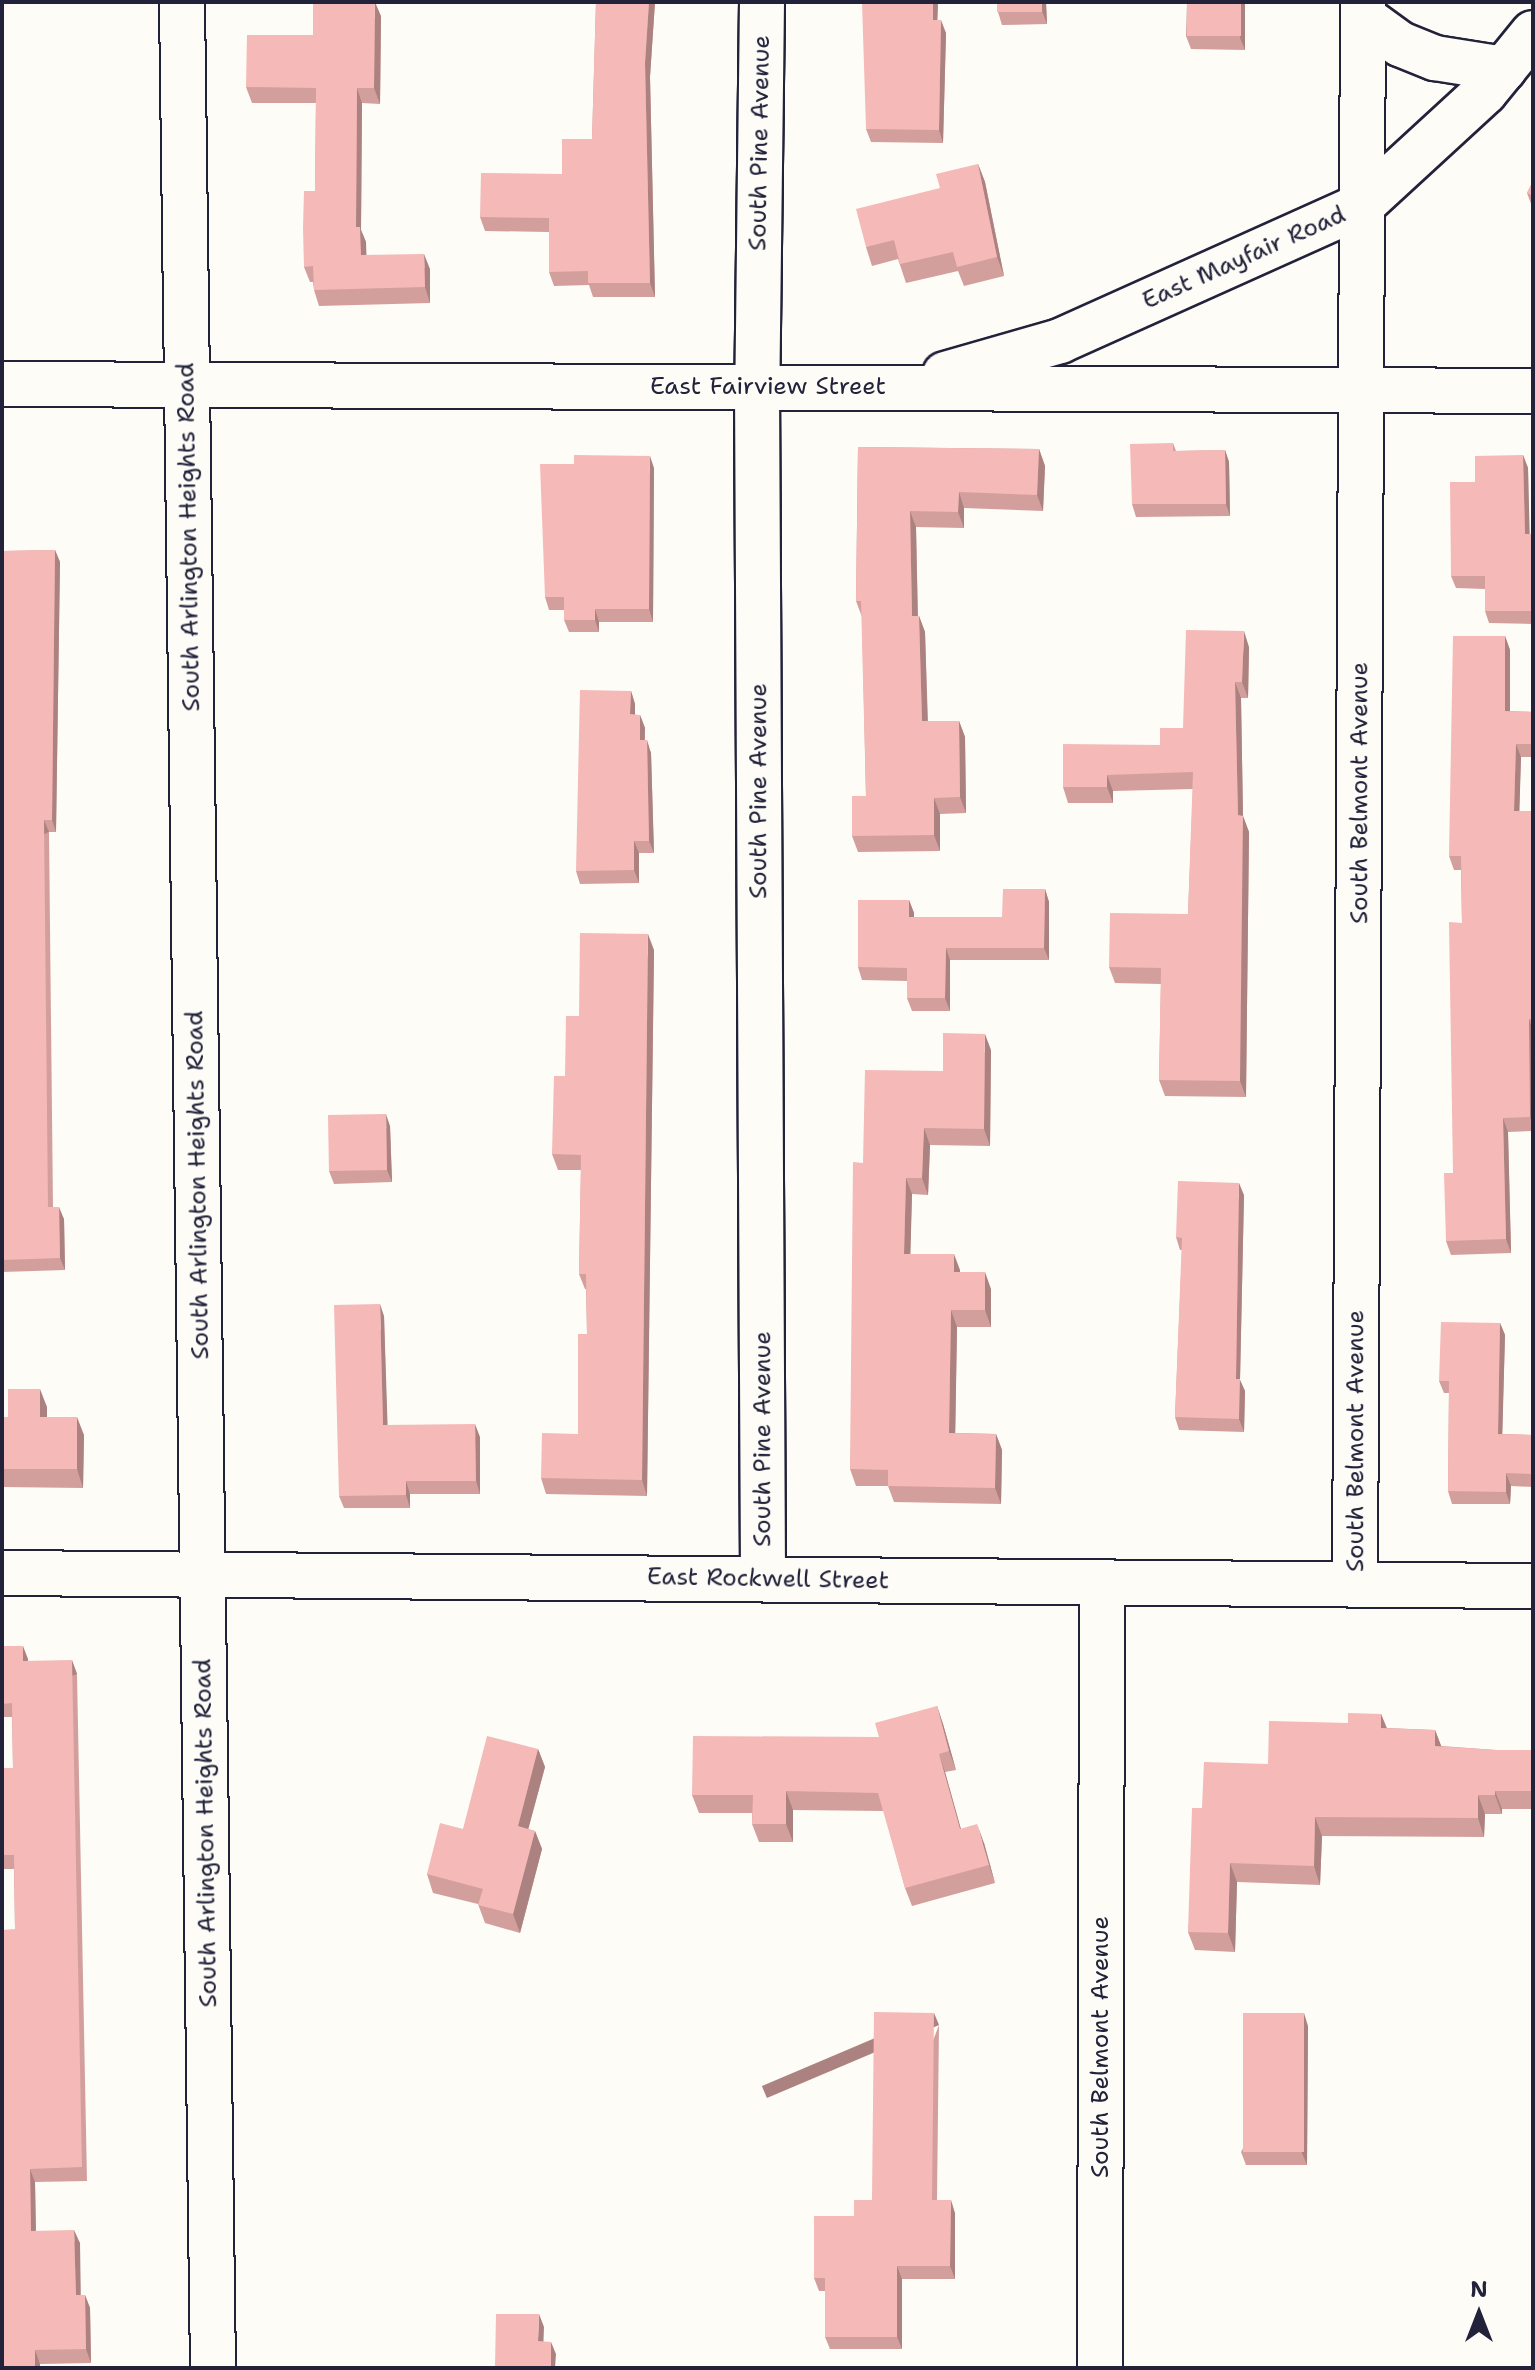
<!DOCTYPE html>
<style>
body{margin:0}
#map{position:relative;width:1535px;height:2370px;overflow:hidden;background:#fdfcf7;font-family:"Shantell Sans",sans-serif}
div>[style]{position:absolute}
.roads{filter:drop-shadow(2px 0 #22223b) drop-shadow(-2px 0 #22223b) drop-shadow(0 2px #22223b) drop-shadow(0 -2px #22223b)}
.street>*{height:44px;margin:-22px;padding:0 22px;transform-origin:22px;border-radius:22px;background:#fdfcf7}
.secondary>*{height:44px;margin:-22px;padding:0 22px;transform-origin:22px;border-radius:22px;background:#fdfcf7}
.wall>*{inset:0;background:#d39f9d}
.shaded-wall>*{inset:0;background:#ac8280;transform-origin:0 0}
.building>*{inset:0;background:#f5b9b7;transform-origin:0 0}
span{translate:-50% -50%;white-space:nowrap;text-align:center;line-height:1.15;-webkit-text-stroke:7px #fdfcf7;paint-order:stroke}
.street-label{font-size:24px;color:#22223b}
.frame{position:absolute;inset:0;border:4px solid #22223b;pointer-events:none}
.north{position:absolute;left:1439px;top:2274px;width:80px;height:80px;-webkit-text-stroke:6px #fdfcf7;paint-order:stroke;rotate:0deg;font-size:22px;font-weight:700;line-height:32px;text-align:center;color:#22223b}
.north::after{content:'';display:block;margin:auto;width:28px;height:36px;background:#22223b;clip-path:polygon(50% 0,100% 100%,50% 72%,0 100%)}
</style>
<div id="map">
<div class="roads">
<div class="street">
<i style="left:762px;top:2px;width:385px;rotate:90.7deg"></i>
<i style="left:757px;top:387px;width:1192px;rotate:89.71deg"></i>
<i style="left:1363px;top:17px;width:46px;rotate:36.1deg"></i>
<i style="left:1400px;top:44px;width:38px;rotate:22deg"></i>
<i style="left:1435px;top:58px;width:70px;rotate:9.1deg"></i>
<i style="left:945px;top:374px;width:120px;rotate:-16deg"></i>
<i style="left:1060px;top:341px;width:331px;rotate:-24.2deg"></i>
<i style="left:1362px;top:205px;width:167px;rotate:-42.6deg"></i>
<i style="left:1485px;top:92px;width:76px;rotate:-50.9deg"></i>
<i style="left:2px;top:384px;width:1531px;rotate:0.26deg"></i>
<i style="left:2px;top:1573px;width:1531px;rotate:0.49deg"></i>
<i style="left:1355px;top:1584px;width:1582px;rotate:-89.71deg"></i>
<i style="left:1100px;top:2368px;width:786px;rotate:-89.85deg"></i>
</div>
<div class="secondary">
<i style="left:182px;top:2px;width:2366px;rotate:89.25deg"></i>
</div>
</div>
<div class="wall">
<i style="clip-path:polygon(596px 2px,655px 2px,650px 77px,655px 297px,593px 297px,589px 285px,554px 286px,549px 272px,549px 232px,485px 231px,480px 217px,562px 174px,592px 139px)"></i>
<i style="clip-path:polygon(938px 2px,937px 20px,946px 33px,943px 143px,871px 142px,866px 129px)"></i>
<i style="clip-path:polygon(1046px 2px,1047px 24px,1002px 25px,998px 12px)"></i>
<i style="clip-path:polygon(1187px 2px,1245px 2px,1245px 50px,1191px 49px,1186px 36px)"></i>
<i style="clip-path:polygon(381px 16px,380px 104px,362px 103px,361px 230px,366px 242px,366px 255px,430px 269px,430px 303px,319px 306px,314px 290px,313px 282px,310px 282px,304px 267px,315px 191px,316px 103px,252px 103px,246px 87px,313px 35px)"></i>
<i style="clip-path:polygon(978px 164px,985px 182px,1004px 276px,964px 286px,958px 271px,906px 283px,898px 259px,872px 266px,866px 247px,940px 188px)"></i>
<i style="clip-path:polygon(1533px 181px,1533px 209px,1527px 193px)"></i>
<i style="clip-path:polygon(1173px 443px,1176px 451px,1225px 450px,1229px 462px,1230px 516px,1136px 517px,1132px 504px)"></i>
<i style="clip-path:polygon(858px 447px,1039px 449px,1045px 466px,1043px 511px,964px 508px,964px 528px,916px 527px,918px 616px,919px 616px,925px 632px,928px 721px,959px 721px,965px 737px,966px 813px,940px 814px,940px 851px,858px 852px,852px 836px,866px 796px,862px 617px,856px 601px)"></i>
<i style="clip-path:polygon(1523px 455px,1528px 468px,1529px 534px,1533px 534px,1533px 624px,1489px 623px,1485px 611px,1485px 589px,1456px 588px,1451px 576px,1475px 482px)"></i>
<i style="clip-path:polygon(654px 468px,653px 622px,599px 622px,599px 632px,569px 632px,564px 620px,564px 610px,549px 610px,545px 597px)"></i>
<i style="clip-path:polygon(55px 550px,60px 562px,56px 832px,49px 832px,53px 1207px,64px 1219px,65px 1270px,2px 1272px,2px 551px)"></i>
<i style="clip-path:polygon(1505px 636px,1510px 650px,1510px 711px,1533px 712px,1533px 757px,1521px 757px,1519px 811px,1533px 811px,1533px 1131px,1508px 1132px,1511px 1253px,1451px 1255px,1446px 1241px,1453px 1173px,1462px 923px,1461px 870px,1454px 870px,1449px 856px)"></i>
<i style="clip-path:polygon(1249px 647px,1248px 698px,1241px 698px,1243px 816px,1249px 832px,1246px 1097px,1165px 1096px,1159px 1080px,1161px 984px,1115px 983px,1109px 967px,1188px 914px,1193px 789px,1113px 791px,1113px 803px,1068px 803px,1063px 787px,1160px 745px,1183px 728px)"></i>
<i style="clip-path:polygon(631px 691px,635px 704px,635px 715px,640px 715px,645px 728px,645px 740px,651px 753px,654px 853px,639px 853px,639px 883px,580px 884px,576px 871px)"></i>
<i style="clip-path:polygon(1045px 889px,1049px 902px,1049px 960px,950px 960px,950px 1011px,912px 1011px,907px 998px,907px 981px,862px 980px,858px 967px,909px 900px,914px 913px,914px 917px,1002px 917px)"></i>
<i style="clip-path:polygon(654px 950px,647px 1496px,546px 1494px,541px 1478px,578px 1434px,587px 1334px,586px 1289px,585px 1289px,579px 1274px,581px 1170px,558px 1170px,552px 1154px,565px 1076px,579px 1016px)"></i>
<i style="clip-path:polygon(991px 1050px,990px 1146px,930px 1145px,928px 1195px,912px 1194px,910px 1254px,960px 1270px,960px 1272px,991px 1289px,991px 1327px,957px 1327px,955px 1433px,996px 1434px,1002px 1450px,1001px 1504px,894px 1502px,888px 1486px,856px 1486px,850px 1469px,863px 1163px,943px 1071px)"></i>
<i style="clip-path:polygon(390px 1126px,392px 1182px,334px 1184px,329px 1171px)"></i>
<i style="clip-path:polygon(1244px 1195px,1240px 1380px,1245px 1391px,1244px 1432px,1179px 1430px,1175px 1417px,1182px 1250px,1180px 1250px,1176px 1237px)"></i>
<i style="clip-path:polygon(384px 1316px,387px 1425px,480px 1437px,480px 1494px,410px 1494px,410px 1508px,344px 1508px,339px 1496px)"></i>
<i style="clip-path:polygon(1500px 1323px,1505px 1335px,1502px 1434px,1533px 1435px,1533px 1487px,1511px 1486px,1510px 1504px,1452px 1504px,1448px 1491px,1449px 1393px,1444px 1393px,1439px 1381px)"></i>
<i style="clip-path:polygon(47px 1407px,47px 1417px,84px 1435px,83px 1488px,2px 1487px,2px 1417px,8px 1417px)"></i>
<i style="clip-path:polygon(2px 1646px,28px 1659px,28px 1661px,77px 1674px,87px 2181px,35px 2182px,36px 2231px,80px 2243px,80px 2295px,85px 2295px,90px 2308px,91px 2363px,40px 2364px,2px 2368px,15px 1929px,14px 1869px,2px 1869px,2px 1768px,13px 1768px,12px 1717px,2px 1717px)"></i>
<i style="clip-path:polygon(937px 1706px,943px 1724px,956px 1770px,945px 1772px,961px 1829px,984px 1843px,995px 1883px,912px 1906px,905px 1888px,884px 1811px,793px 1810px,793px 1842px,759px 1842px,752px 1824px,752px 1813px,699px 1813px,692px 1795px,879px 1737px)"></i>
<i style="clip-path:polygon(1381px 1714px,1387px 1728px,1435px 1730px,1441px 1746px,1496px 1750px,1533px 1750px,1533px 1809px,1502px 1809px,1502px 1814px,1485px 1814px,1484px 1837px,1322px 1836px,1320px 1885px,1237px 1882px,1235px 1952px,1195px 1950px,1188px 1932px,1202px 1808px,1268px 1764px,1348px 1723px)"></i>
<i style="clip-path:polygon(538px 1749px,545px 1767px,528px 1829px,535px 1831px,542px 1849px,520px 1933px,485px 1923px,478px 1904px,433px 1893px,427px 1874px,463px 1829px)"></i>
<i style="clip-path:polygon(939px 2025px,937px 2200px,955px 2213px,955px 2279px,902px 2279px,902px 2349px,830px 2349px,825px 2337px,825px 2291px,819px 2291px,814px 2278px,854px 2216px,872px 2200px)"></i>
<i style="clip-path:polygon(1308px 2026px,1307px 2165px,1246px 2165px,1241px 2152px)"></i>
</div>
<div class="shaded-wall">
<i style="clip-path:polygon(375px 2px,381px 16px,380px 104px,374px 88px)"></i>
<i style="clip-path:polygon(649px 2px,655px 2px,650px 77px,655px 297px,650px 283px,645px 63px)"></i>
<i style="clip-path:polygon(933px 2px,938px 2px,937px 33px,933px 20px)"></i>
<i style="clip-path:polygon(1042px 2px,1046px 2px,1047px 24px,1042px 11px)"></i>
<i style="clip-path:polygon(1241px 2px,1245px 2px,1245px 50px,1240px 38px)"></i>
<i style="clip-path:polygon(941px 20px,946px 33px,943px 143px,939px 130px)"></i>
<i style="clip-path:polygon(357px 88px,362px 103px,361px 230px,366px 242px,367px 270px,361px 255px,356px 227px)"></i>
<i style="clip-path:polygon(978px 164px,985px 182px,1004px 276px,997px 257px)"></i>
<i style="clip-path:polygon(424px 254px,430px 269px,430px 303px,425px 287px)"></i>
<i style="clip-path:polygon(1039px 449px,1045px 466px,1043px 511px,1037px 495px)"></i>
<i style="clip-path:polygon(1225px 450px,1229px 462px,1230px 516px,1226px 504px)"></i>
<i style="clip-path:polygon(1523px 455px,1528px 468px,1530px 546px,1525px 534px)"></i>
<i style="clip-path:polygon(650px 456px,654px 468px,653px 622px,649px 609px)"></i>
<i style="clip-path:polygon(959px 492px,964px 508px,964px 528px,958px 512px)"></i>
<i style="clip-path:polygon(910px 511px,916px 527px,918px 632px,912px 616px)"></i>
<i style="clip-path:polygon(55px 550px,60px 562px,56px 832px,52px 820px)"></i>
<i style="clip-path:polygon(595px 609px,599px 622px,599px 632px,595px 620px)"></i>
<i style="clip-path:polygon(919px 616px,925px 632px,928px 737px,922px 721px)"></i>
<i style="clip-path:polygon(1244px 631px,1249px 647px,1248px 698px,1242px 682px)"></i>
<i style="clip-path:polygon(1505px 636px,1510px 650px,1510px 725px,1505px 711px)"></i>
<i style="clip-path:polygon(1235px 682px,1241px 698px,1243px 816px,1249px 832px,1246px 1097px,1240px 1081px,1238px 815px)"></i>
<i style="clip-path:polygon(631px 691px,635px 704px,635px 727px,630px 714px)"></i>
<i style="clip-path:polygon(640px 715px,645px 728px,644px 753px,640px 740px)"></i>
<i style="clip-path:polygon(959px 721px,965px 737px,966px 813px,960px 797px)"></i>
<i style="clip-path:polygon(647px 740px,651px 753px,654px 853px,649px 841px)"></i>
<i style="clip-path:polygon(1516px 744px,1521px 757px,1519px 825px,1514px 811px)"></i>
<i style="clip-path:polygon(1107px 775px,1113px 791px,1113px 803px,1107px 787px)"></i>
<i style="clip-path:polygon(934px 798px,940px 814px,940px 851px,934px 835px)"></i>
<i style="left:44px;top:820px;width:13px;height:387px;rotate:67deg"></i>
<i style="clip-path:polygon(634px 841px,639px 853px,639px 883px,634px 870px)"></i>
<i style="clip-path:polygon(1045px 889px,1049px 902px,1049px 960px,1044px 948px)"></i>
<i style="clip-path:polygon(909px 900px,914px 913px,914px 930px,909px 917px)"></i>
<i style="clip-path:polygon(648px 934px,654px 950px,647px 1496px,642px 1480px)"></i>
<i style="clip-path:polygon(946px 948px,950px 960px,950px 1011px,945px 998px)"></i>
<i style="clip-path:polygon(1529px 1019px,1533px 1031px,1533px 1126px,1530px 1117px)"></i>
<i style="clip-path:polygon(985px 1034px,991px 1050px,990px 1146px,984px 1129px)"></i>
<i style="clip-path:polygon(386px 1114px,390px 1126px,392px 1182px,387px 1170px)"></i>
<i style="clip-path:polygon(1503px 1118px,1508px 1132px,1511px 1253px,1506px 1239px)"></i>
<i style="clip-path:polygon(924px 1128px,930px 1145px,928px 1195px,922px 1178px)"></i>
<i style="clip-path:polygon(906px 1178px,912px 1194px,910px 1271px,904px 1254px)"></i>
<i style="clip-path:polygon(1239px 1183px,1244px 1195px,1240px 1380px,1245px 1391px,1244px 1432px,1239px 1419px,1236px 1379px)"></i>
<i style="clip-path:polygon(59px 1207px,64px 1219px,65px 1270px,60px 1258px)"></i>
<i style="clip-path:polygon(954px 1254px,960px 1270px,960px 1289px,954px 1272px)"></i>
<i style="clip-path:polygon(985px 1272px,991px 1289px,991px 1327px,985px 1310px)"></i>
<i style="clip-path:polygon(380px 1304px,384px 1316px,388px 1438px,383px 1425px)"></i>
<i style="clip-path:polygon(951px 1310px,957px 1327px,955px 1450px,949px 1433px)"></i>
<i style="clip-path:polygon(1500px 1323px,1505px 1335px,1502px 1447px,1498px 1434px)"></i>
<i style="clip-path:polygon(40px 1389px,47px 1407px,47px 1435px,40px 1417px)"></i>
<i style="clip-path:polygon(77px 1417px,84px 1435px,83px 1488px,77px 1469px)"></i>
<i style="clip-path:polygon(475px 1424px,480px 1437px,480px 1494px,476px 1481px)"></i>
<i style="clip-path:polygon(996px 1434px,1002px 1450px,1001px 1504px,995px 1488px)"></i>
<i style="clip-path:polygon(1506px 1473px,1511px 1486px,1510px 1504px,1506px 1492px)"></i>
<i style="clip-path:polygon(406px 1481px,410px 1494px,410px 1508px,406px 1495px)"></i>
<i style="clip-path:polygon(23px 1646px,28px 1659px,28px 1675px,23px 1661px)"></i>
<i style="left:72px;top:1660px;width:15px;height:507px;rotate:70deg"></i>
<i style="clip-path:polygon(937px 1706px,943px 1724px,956px 1770px,949px 1751px)"></i>
<i style="clip-path:polygon(1381px 1714px,1388px 1732px,1381px 1728px)"></i>
<i style="clip-path:polygon(1435px 1730px,1442px 1748px,1435px 1746px)"></i>
<i style="clip-path:polygon(538px 1749px,545px 1767px,524px 1845px,518px 1826px)"></i>
<i style="clip-path:polygon(939px 1754px,945px 1772px,966px 1848px,960px 1829px)"></i>
<i style="clip-path:polygon(786px 1791px,793px 1810px,793px 1842px,786px 1824px)"></i>
<i style="clip-path:polygon(1495px 1791px,1502px 1809px,1502px 1814px,1495px 1795px)"></i>
<i style="clip-path:polygon(1478px 1795px,1485px 1814px,1484px 1837px,1478px 1818px)"></i>
<i style="clip-path:polygon(1315px 1817px,1322px 1836px,1320px 1885px,1314px 1866px)"></i>
<i style="clip-path:polygon(977px 1824px,984px 1843px,995px 1883px,989px 1865px)"></i>
<i style="clip-path:polygon(535px 1831px,542px 1849px,520px 1933px,513px 1914px)"></i>
<i style="clip-path:polygon(1230px 1863px,1237px 1882px,1235px 1952px,1228px 1933px)"></i>
<i style="left:934px;top:2013px;width:13px;height:187px;rotate:67deg"></i>
<i style="clip-path:polygon(1304px 2013px,1308px 2026px,1307px 2165px,1302px 2153px)"></i>
<i style="clip-path:polygon(30px 2169px,35px 2182px,36px 2244px,31px 2231px)"></i>
<i style="clip-path:polygon(951px 2200px,955px 2213px,955px 2279px,950px 2266px)"></i>
<i style="clip-path:polygon(74px 2230px,80px 2243px,81px 2309px,76px 2295px)"></i>
<i style="clip-path:polygon(897px 2266px,902px 2279px,902px 2349px,897px 2337px)"></i>
<i style="clip-path:polygon(85px 2295px,90px 2308px,91px 2363px,86px 2349px)"></i>
<i style="clip-path:polygon(539px 2314px,544px 2327px,543px 2354px,538px 2341px)"></i>
<i style="clip-path:polygon(551px 2342px,556px 2354px,555px 2368px,551px 2368px)"></i>
<i style="clip-path:polygon(35px 2350px,40px 2364px,40px 2368px,35px 2368px)"></i>
</div>
<div class="building">
<i style="clip-path:polygon(313px 2px,375px 2px,374px 88px,357px 88px,356px 227px,360px 227px,361px 255px,424px 254px,425px 287px,314px 290px,313px 266px,304px 267px,303px 228px,304px 191px,315px 191px,316px 88px,246px 87px,247px 35px,313px 35px)"></i>
<i style="clip-path:polygon(596px 2px,649px 2px,645px 63px,650px 283px,588px 283px,588px 271px,549px 272px,549px 218px,480px 217px,481px 173px,562px 174px,562px 139px,592px 139px)"></i>
<i style="clip-path:polygon(862px 2px,933px 2px,933px 20px,941px 20px,939px 130px,866px 129px)"></i>
<i style="left:997px;top:2px;width:45px;height:10px"></i>
<i style="left:1187px;top:2px;width:54px;height:34px"></i>
<i style="clip-path:polygon(978px 164px,997px 257px,957px 267px,953px 252px,900px 264px,894px 240px,866px 247px,856px 209px,940px 188px,936px 174px)"></i>
<i style="clip-path:polygon(1533px 181px,1533px 196px,1527px 193px)"></i>
<i style="clip-path:polygon(1173px 443px,1173px 451px,1225px 450px,1226px 504px,1132px 504px,1130px 444px)"></i>
<i style="clip-path:polygon(858px 447px,1039px 449px,1037px 495px,959px 492px,958px 512px,910px 511px,912px 616px,919px 616px,922px 721px,959px 721px,960px 797px,934px 798px,934px 835px,852px 836px,852px 796px,866px 796px,861px 601px,856px 601px)"></i>
<i style="clip-path:polygon(574px 455px,650px 456px,649px 609px,595px 609px,595px 620px,564px 620px,564px 597px,545px 597px,540px 464px,574px 464px)"></i>
<i style="clip-path:polygon(1523px 455px,1525px 534px,1533px 534px,1533px 611px,1485px 611px,1485px 576px,1451px 576px,1450px 482px,1475px 482px,1475px 456px)"></i>
<i style="clip-path:polygon(55px 550px,52px 820px,44px 820px,48px 1207px,59px 1207px,60px 1258px,2px 1260px,2px 551px)"></i>
<i style="clip-path:polygon(1186px 630px,1244px 631px,1242px 682px,1235px 682px,1238px 815px,1243px 816px,1240px 1081px,1159px 1080px,1161px 968px,1109px 967px,1110px 913px,1188px 914px,1193px 772px,1107px 775px,1107px 787px,1063px 787px,1063px 744px,1160px 745px,1160px 728px,1183px 728px)"></i>
<i style="clip-path:polygon(1453px 636px,1505px 636px,1505px 711px,1533px 712px,1533px 744px,1516px 744px,1514px 811px,1533px 811px,1533px 1019px,1529px 1019px,1530px 1117px,1503px 1118px,1506px 1239px,1446px 1241px,1444px 1173px,1453px 1173px,1449px 922px,1462px 923px,1461px 856px,1449px 856px)"></i>
<i style="clip-path:polygon(580px 690px,631px 691px,630px 714px,640px 715px,640px 740px,647px 740px,649px 841px,634px 841px,634px 870px,576px 871px)"></i>
<i style="clip-path:polygon(1003px 889px,1045px 889px,1044px 948px,946px 948px,945px 998px,907px 998px,907px 968px,858px 967px,858px 900px,909px 900px,909px 917px,1002px 917px)"></i>
<i style="clip-path:polygon(580px 933px,648px 934px,642px 1480px,541px 1478px,542px 1433px,578px 1434px,578px 1334px,587px 1334px,586px 1274px,579px 1274px,581px 1155px,552px 1154px,554px 1076px,565px 1076px,566px 1016px,579px 1016px)"></i>
<i style="clip-path:polygon(943px 1033px,985px 1034px,984px 1129px,924px 1128px,922px 1178px,906px 1178px,904px 1254px,954px 1254px,954px 1272px,985px 1272px,985px 1310px,951px 1310px,949px 1433px,996px 1434px,995px 1488px,888px 1486px,888px 1470px,850px 1469px,853px 1162px,863px 1163px,865px 1070px,943px 1071px)"></i>
<i style="left:386px;top:1114px;width:56px;height:58px;rotate:89deg"></i>
<i style="clip-path:polygon(1178px 1181px,1239px 1183px,1236px 1379px,1240px 1379px,1239px 1419px,1175px 1417px,1182px 1238px,1176px 1237px)"></i>
<i style="clip-path:polygon(380px 1304px,383px 1425px,475px 1424px,476px 1481px,406px 1481px,406px 1495px,339px 1496px,334px 1305px)"></i>
<i style="clip-path:polygon(1441px 1322px,1500px 1323px,1498px 1434px,1533px 1435px,1533px 1474px,1506px 1473px,1506px 1492px,1448px 1491px,1449px 1381px,1439px 1381px)"></i>
<i style="clip-path:polygon(8px 1389px,40px 1389px,40px 1417px,77px 1417px,77px 1469px,2px 1469px,2px 1417px,8px 1417px)"></i>
<i style="clip-path:polygon(2px 1646px,23px 1646px,23px 1661px,72px 1660px,82px 2167px,30px 2169px,31px 2231px,74px 2230px,76px 2295px,85px 2295px,86px 2349px,35px 2350px,35px 2368px,2px 2368px,2px 1930px,15px 1929px,14px 1855px,2px 1855px,2px 1768px,13px 1768px,12px 1703px,2px 1704px)"></i>
<i style="clip-path:polygon(937px 1706px,949px 1751px,939px 1754px,960px 1829px,977px 1824px,989px 1865px,905px 1888px,878px 1793px,786px 1791px,786px 1824px,752px 1824px,753px 1795px,692px 1795px,693px 1736px,879px 1737px,875px 1723px)"></i>
<i style="clip-path:polygon(1348px 1713px,1381px 1714px,1381px 1728px,1435px 1730px,1435px 1746px,1496px 1750px,1533px 1750px,1533px 1791px,1495px 1791px,1495px 1795px,1478px 1795px,1478px 1818px,1315px 1817px,1314px 1866px,1230px 1863px,1228px 1933px,1188px 1932px,1192px 1808px,1202px 1808px,1204px 1762px,1268px 1764px,1269px 1721px,1348px 1723px)"></i>
<i style="clip-path:polygon(487px 1736px,538px 1749px,518px 1826px,535px 1831px,513px 1914px,478px 1905px,483px 1889px,427px 1874px,440px 1823px,463px 1829px)"></i>
<i style="clip-path:polygon(874px 2012px,934px 2013px,932px 2200px,951px 2200px,950px 2266px,897px 2266px,897px 2337px,825px 2337px,825px 2278px,814px 2278px,814px 2216px,854px 2216px,854px 2200px,872px 2200px)"></i>
<i style="left:1243px;top:2013px;width:61px;height:139px"></i>
<i style="clip-path:polygon(496px 2314px,539px 2314px,538px 2341px,551px 2342px,551px 2368px,495px 2368px)"></i>
</div>
<div class="street-label">
<span style="left:760px;top:143px;rotate:-89deg">South Pine Avenue</span>
<span style="left:1244px;top:258px;rotate:-24deg">East Mayfair Road</span>
<span style="left:768px;top:387px">East Fairview Street</span>
<span style="left:189px;top:537px;rotate:-91deg">South Arlington Heights Road</span>
<span style="left:759px;top:791px;rotate:-90deg">South Pine Avenue</span>
<span style="left:1360px;top:793px;rotate:-90deg">South Belmont Avenue</span>
<span style="left:198px;top:1185px;rotate:-91deg">South Arlington Heights Road</span>
<span style="left:763px;top:1439px;rotate:-90deg">South Pine Avenue</span>
<span style="left:1356px;top:1441px;rotate:-90deg">South Belmont Avenue</span>
<span style="left:768px;top:1579px;rotate:1deg">East Rockwell Street</span>
<span style="left:206px;top:1833px;rotate:-91deg">South Arlington Heights Road</span>
<span style="left:1101px;top:2047px;rotate:-90deg">South Belmont Avenue</span>
</div>
<div class="frame"></div>
<div class="north">N</div>
</div>
